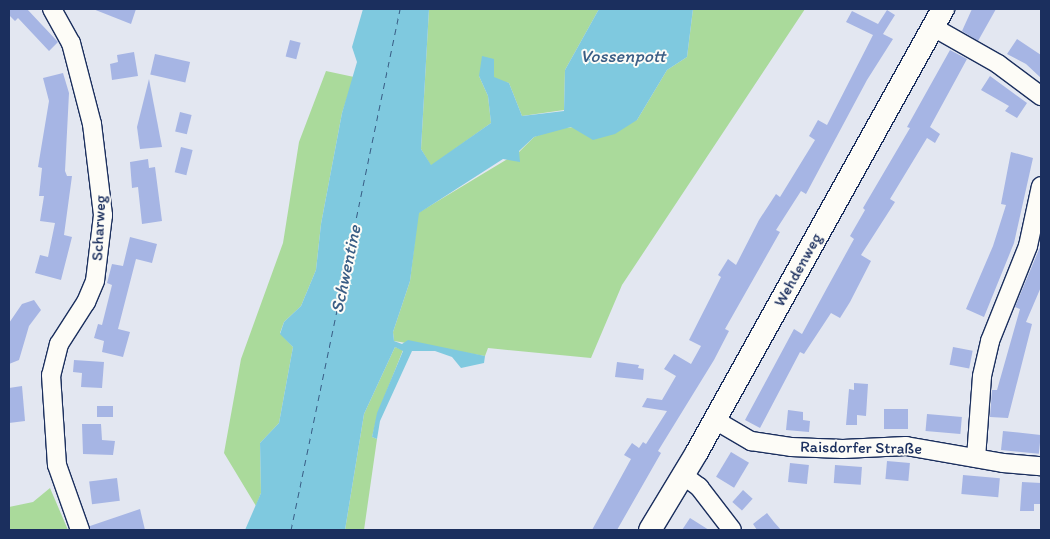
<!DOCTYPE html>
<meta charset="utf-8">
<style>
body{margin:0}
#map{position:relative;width:1050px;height:539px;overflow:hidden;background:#e3e7f1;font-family:Itim,sans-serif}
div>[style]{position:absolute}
.green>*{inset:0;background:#aada9b}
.water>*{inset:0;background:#7fc9df}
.ferry>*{height:1px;margin-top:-0.5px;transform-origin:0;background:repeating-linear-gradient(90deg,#395d85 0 6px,transparent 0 11px)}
.building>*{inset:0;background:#a6b5e4;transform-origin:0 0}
.roads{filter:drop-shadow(1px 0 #1b2f5e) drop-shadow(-1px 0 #1b2f5e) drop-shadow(0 1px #1b2f5e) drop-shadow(0 -1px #1b2f5e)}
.minor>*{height:18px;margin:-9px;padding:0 9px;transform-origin:9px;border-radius:9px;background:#fdfcf7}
.major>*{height:22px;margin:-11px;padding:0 11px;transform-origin:11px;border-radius:11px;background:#fdfcf7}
span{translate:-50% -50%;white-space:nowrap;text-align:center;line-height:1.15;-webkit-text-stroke:4px #fdfcf7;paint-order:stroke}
.street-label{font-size:16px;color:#1b2f5e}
.water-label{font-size:18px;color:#395d85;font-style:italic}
.frame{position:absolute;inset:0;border:10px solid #1b2f5e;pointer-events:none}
</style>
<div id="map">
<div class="green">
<i style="clip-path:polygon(429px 9px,599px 9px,565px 70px,564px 110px,522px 116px,509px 83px,479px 76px,488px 96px,491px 123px,431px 166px,421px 149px)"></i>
<i style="clip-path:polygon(693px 9px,805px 9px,622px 285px,591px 358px,488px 348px,485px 356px,394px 341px,393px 332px,410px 281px,418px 213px,519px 152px,534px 137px,556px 129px,637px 120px,667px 70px,687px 57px)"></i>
<i style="clip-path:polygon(326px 71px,354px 77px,342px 113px,321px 224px,316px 270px,301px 306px,284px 322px,280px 333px,293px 347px,279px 423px,260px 443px,261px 493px,256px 506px,224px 453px,241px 359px,283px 243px,299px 142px)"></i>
<i style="clip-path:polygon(395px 347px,403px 350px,378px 413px,372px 437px,377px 439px,364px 530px,345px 530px,364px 414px)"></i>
<i style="clip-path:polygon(50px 488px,68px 530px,9px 530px,9px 507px,33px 502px)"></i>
</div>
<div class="water">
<i style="clip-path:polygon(363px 9px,429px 9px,421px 149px,431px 165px,491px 123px,488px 96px,479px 76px,482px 56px,494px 59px,494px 77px,509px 83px,522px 116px,564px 111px,565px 70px,599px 9px,693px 9px,687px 57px,667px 70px,637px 120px,615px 134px,593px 140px,571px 127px,534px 137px,519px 151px,520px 162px,503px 159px,419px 213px,410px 281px,393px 332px,394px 341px,402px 344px,408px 340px,485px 356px,484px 363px,461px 368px,452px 357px,435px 351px,412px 351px,380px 421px,377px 439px,372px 437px,377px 413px,403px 351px,395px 347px,364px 414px,345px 530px,245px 530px,261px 493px,260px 443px,279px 423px,293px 347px,280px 334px,284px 322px,301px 306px,316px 270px,321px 224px,342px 113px,357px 62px,352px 47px)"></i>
</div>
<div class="ferry">
<i style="left:291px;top:530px;width:532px;rotate:-78.18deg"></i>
</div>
<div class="building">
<i style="clip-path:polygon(9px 9px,27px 9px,58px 42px,49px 51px,18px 18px,15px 21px,9px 15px)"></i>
<i style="clip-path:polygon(93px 9px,136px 9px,131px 24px)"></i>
<i style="clip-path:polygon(972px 9px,996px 9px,978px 41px,962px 31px)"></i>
<i style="clip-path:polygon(887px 10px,895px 15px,883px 34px,893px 39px,867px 80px,806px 194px,801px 191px,776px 230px,780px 232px,725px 329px,729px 331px,714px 360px,658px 451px,661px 453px,617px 530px,592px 530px,631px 459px,624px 455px,632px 443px,639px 448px,643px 442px,646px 444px,667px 411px,642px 407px,647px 398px,662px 400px,676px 376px,664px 369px,674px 354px,691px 364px,701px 346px,689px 340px,721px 277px,718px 275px,728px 259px,736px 265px,759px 220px,776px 194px,780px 197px,815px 140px,809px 136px,818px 120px,827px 125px,873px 35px,846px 22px,852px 11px,878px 24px)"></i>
<i style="clip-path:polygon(1017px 39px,1041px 55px,1041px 78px,1026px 64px,1007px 54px)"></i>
<i style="left:290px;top:40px;width:11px;height:17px;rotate:15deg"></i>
<i style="clip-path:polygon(950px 50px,967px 59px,930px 127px,940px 134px,935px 143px,927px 138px,890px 199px,895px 202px,861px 255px,871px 261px,850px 302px,840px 318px,831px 313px,804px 354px,800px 352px,760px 428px,745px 420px,794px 329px,802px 334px,827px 288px,854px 239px,850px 236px,865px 210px,863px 208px,910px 128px,907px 127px)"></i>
<i style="clip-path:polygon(134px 52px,138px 76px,112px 80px,110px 64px,118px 62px,117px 55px)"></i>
<i style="left:155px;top:54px;width:36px;height:21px;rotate:13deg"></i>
<i style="clip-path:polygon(63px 73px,69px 93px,65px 171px,67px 176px,72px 176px,64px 235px,72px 237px,61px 280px,35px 273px,40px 255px,48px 257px,55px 223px,40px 221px,44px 196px,39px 196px,42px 168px,38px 167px,49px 101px,43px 78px)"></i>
<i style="clip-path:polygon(990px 76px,1027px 103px,1017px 118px,1005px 111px,1009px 106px,981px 90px)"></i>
<i style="clip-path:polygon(149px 79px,162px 147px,140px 149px,137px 127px)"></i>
<i style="left:180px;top:112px;width:12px;height:20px;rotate:14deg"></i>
<i style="left:181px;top:147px;width:12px;height:26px;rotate:14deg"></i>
<i style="clip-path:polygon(1011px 152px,1033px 158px,1014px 243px,984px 317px,966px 309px,993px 246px,1006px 205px,1001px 204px)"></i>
<i style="clip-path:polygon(148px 159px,149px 168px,155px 167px,162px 221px,142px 224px,138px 187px,132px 188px,130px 162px)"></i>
<i style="clip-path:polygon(130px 237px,157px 244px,152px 263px,136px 259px,118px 329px,130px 332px,123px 357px,102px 352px,104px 341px,94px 338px,98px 324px,102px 325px,112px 285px,107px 283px,112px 264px,123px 266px)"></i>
<i style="clip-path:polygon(1040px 247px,1041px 287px,1026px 322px,1032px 324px,1008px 418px,990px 417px,992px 390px,997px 390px,1020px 309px,1015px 307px)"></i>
<i style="clip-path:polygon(34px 300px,41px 310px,29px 326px,19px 360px,9px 364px,9px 323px,22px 304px)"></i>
<i style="left:953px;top:347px;width:20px;height:18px;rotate:11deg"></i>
<i style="clip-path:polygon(74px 360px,104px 362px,102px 388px,81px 387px,82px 373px,73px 372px)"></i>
<i style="clip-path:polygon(617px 362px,639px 365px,638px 368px,644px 369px,643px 380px,615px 377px)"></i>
<i style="clip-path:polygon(854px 383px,868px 384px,866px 416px,857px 415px,857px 425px,846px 425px,849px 389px,854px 390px)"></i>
<i style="clip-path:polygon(22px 386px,25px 421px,9px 423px,9px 388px)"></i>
<i style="left:113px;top:406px;width:11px;height:16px;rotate:90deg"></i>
<i style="left:884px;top:409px;width:24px;height:20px"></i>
<i style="clip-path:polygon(788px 410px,803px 412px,803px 420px,810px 421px,809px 432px,786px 430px)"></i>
<i style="left:927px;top:414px;width:35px;height:17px;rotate:5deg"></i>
<i style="clip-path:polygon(82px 424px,101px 424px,102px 440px,115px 441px,113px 455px,83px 454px)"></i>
<i style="left:1003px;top:431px;width:38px;height:19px;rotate:6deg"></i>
<i style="left:731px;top:452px;width:21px;height:29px;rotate:31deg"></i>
<i style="left:887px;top:461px;width:23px;height:18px;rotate:5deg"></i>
<i style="left:790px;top:463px;width:19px;height:19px;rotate:6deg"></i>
<i style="left:835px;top:465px;width:27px;height:18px;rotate:4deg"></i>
<i style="left:963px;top:475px;width:37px;height:19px;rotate:5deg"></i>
<i style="left:117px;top:478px;width:23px;height:28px;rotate:83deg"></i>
<i style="clip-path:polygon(1022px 482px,1041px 483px,1041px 504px,1034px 504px,1034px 511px,1020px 511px)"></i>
<i style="left:743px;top:490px;width:13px;height:16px;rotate:42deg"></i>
<i style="clip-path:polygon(140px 509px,145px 530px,90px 530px,90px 526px)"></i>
<i style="clip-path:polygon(767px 513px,774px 522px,781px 530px,757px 530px,753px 524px)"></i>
<i style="clip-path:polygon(690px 518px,709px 530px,682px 530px)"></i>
</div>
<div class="roads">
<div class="minor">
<i style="left:52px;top:9px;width:39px;rotate:61deg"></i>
<i style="left:71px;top:43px;width:84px;rotate:75.5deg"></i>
<i style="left:92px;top:124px;width:92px;rotate:83.1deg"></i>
<i style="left:103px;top:215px;width:66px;rotate:96.9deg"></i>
<i style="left:95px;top:281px;width:23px;rotate:113deg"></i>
<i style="left:86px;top:302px;width:50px;rotate:122.7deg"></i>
<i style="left:59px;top:344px;width:32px;rotate:104deg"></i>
<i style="left:51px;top:375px;width:90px;rotate:86.2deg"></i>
<i style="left:57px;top:465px;width:69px;rotate:70.5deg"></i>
<i style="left:933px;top:27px;width:75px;rotate:29.6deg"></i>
<i style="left:998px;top:64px;width:54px;rotate:36.7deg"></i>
<i style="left:715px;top:420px;width:42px;rotate:30.3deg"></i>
<i style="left:751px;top:441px;width:40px;rotate:8.5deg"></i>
<i style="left:791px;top:447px;width:52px;rotate:2.2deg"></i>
<i style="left:843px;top:449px;width:63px;rotate:-2.7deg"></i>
<i style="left:906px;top:446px;width:98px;rotate:9.9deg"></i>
<i style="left:1003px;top:463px;width:38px;rotate:5deg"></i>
<i style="left:976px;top:458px;width:82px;rotate:-85.8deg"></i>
<i style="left:982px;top:376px;width:36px;rotate:-77deg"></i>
<i style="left:990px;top:341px;width:102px;rotate:-68.2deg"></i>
<i style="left:1028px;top:246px;width:61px;rotate:-77.8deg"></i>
<i style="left:684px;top:476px;width:19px;rotate:36deg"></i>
<i style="left:699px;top:487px;width:54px;rotate:52.5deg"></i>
</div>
<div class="major">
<i style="left:650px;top:530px;width:91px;rotate:-58.9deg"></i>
<i style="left:697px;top:452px;width:507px;rotate:-60.96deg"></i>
</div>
</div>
<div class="street-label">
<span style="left:99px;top:228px;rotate:-87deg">Scharweg</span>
<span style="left:798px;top:270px;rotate:-61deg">Wehdenweg</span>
<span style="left:861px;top:448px;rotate:1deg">Raisdorfer Straße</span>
</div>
<div class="water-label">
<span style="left:623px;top:56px">Vossenpott</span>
<span style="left:346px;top:269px;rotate:-78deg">Schwentine</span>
</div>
<div class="frame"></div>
</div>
